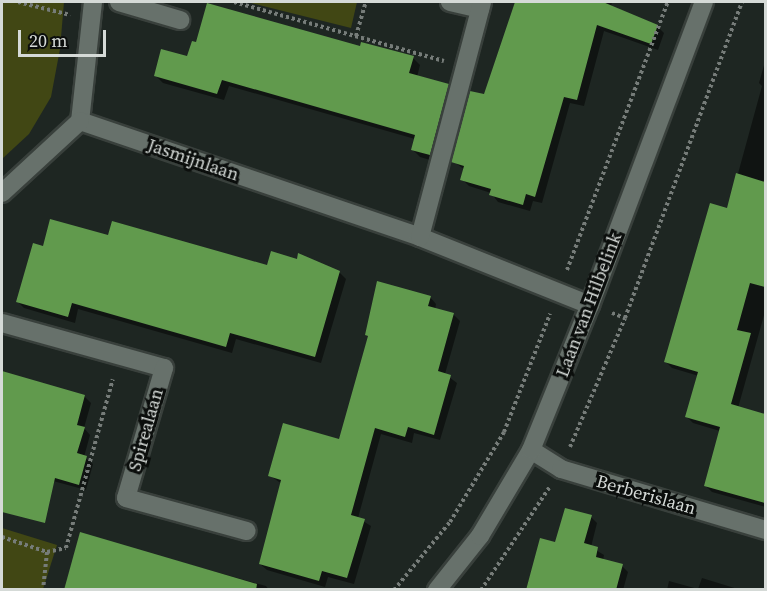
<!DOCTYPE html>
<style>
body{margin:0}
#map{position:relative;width:767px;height:591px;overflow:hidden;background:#1e2622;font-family:"Source Serif 4",serif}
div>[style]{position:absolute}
.green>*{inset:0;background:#414714}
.shadow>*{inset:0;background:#0007}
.building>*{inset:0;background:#619a4d}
.path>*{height:4px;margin-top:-2px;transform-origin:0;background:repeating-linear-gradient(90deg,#767c79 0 3px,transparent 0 6px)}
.roads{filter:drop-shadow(2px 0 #39403c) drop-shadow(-2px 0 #39403c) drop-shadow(0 2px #39403c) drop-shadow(0 -2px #39403c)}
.minor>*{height:18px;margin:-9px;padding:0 9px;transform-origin:9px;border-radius:9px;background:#67716b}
span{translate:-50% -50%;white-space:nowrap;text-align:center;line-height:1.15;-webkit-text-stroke:6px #0b0e0c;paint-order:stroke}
.street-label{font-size:18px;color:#d5dad7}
.frame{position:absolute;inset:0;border:3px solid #d5dad7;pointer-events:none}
.scale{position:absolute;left:18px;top:30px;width:88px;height:27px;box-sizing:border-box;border:3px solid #d5dad7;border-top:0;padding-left:8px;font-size:18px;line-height:21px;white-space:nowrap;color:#d5dad7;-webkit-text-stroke:4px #0b0e0c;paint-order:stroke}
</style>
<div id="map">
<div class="green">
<i style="clip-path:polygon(2px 2px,64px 2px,60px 49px,51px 97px,29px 134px,2px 159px)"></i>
<i style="clip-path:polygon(247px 2px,357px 2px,351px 28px)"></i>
<i style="clip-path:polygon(2px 528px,57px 545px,43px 589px,2px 589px)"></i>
</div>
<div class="shadow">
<i style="clip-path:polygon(516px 2px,612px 2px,611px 8px,657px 26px,664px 33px,658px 50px,604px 31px,584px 106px,570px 103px,542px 203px,533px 201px,530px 211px,498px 202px,491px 193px,469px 186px,462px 179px,465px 170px,453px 161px,485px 96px)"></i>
<i style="clip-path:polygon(361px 48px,413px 58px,420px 65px,417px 77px,448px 86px,455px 93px,437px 162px,420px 157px,412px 149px,415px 139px,229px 86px,224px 100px,163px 83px,156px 76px,188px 58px)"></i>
<i style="clip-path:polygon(766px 58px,766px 308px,738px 408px,766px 416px,766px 507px,712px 492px,706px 486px,720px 431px,693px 423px,687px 417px,699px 376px,672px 368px,666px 362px,728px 210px,762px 86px,759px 83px)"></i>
<i style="clip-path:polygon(109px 237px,268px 267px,298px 261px,339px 272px,346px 279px,321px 363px,236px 339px,232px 353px,78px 309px,75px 323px,24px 308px,18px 302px,44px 247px)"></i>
<i style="clip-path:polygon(430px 297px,436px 304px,435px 309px,453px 314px,460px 321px,445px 374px,457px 383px,440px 440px,414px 433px,412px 443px,381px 434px,358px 518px,371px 526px,354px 584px,328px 577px,325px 587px,267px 570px,260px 564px,282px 484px,269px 475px,340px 441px,369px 337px,366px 335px)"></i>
<i style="clip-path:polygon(2px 373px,84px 396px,91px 403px,84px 428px,90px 435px,84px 457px,93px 464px,86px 490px,2px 467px)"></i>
<i style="clip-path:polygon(591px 517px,597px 523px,591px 547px,604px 555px,603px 560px,621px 565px,628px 572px,623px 590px,526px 590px,541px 540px,556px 544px)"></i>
<i style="clip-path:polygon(81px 534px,266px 586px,269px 590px,66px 590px)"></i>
<i style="clip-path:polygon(702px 578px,741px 590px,667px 590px,669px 581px,698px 589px)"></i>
</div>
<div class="building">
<i style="clip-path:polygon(515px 2px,603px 2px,658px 25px,651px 44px,597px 25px,577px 100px,564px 97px,535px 197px,526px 194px,523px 205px,489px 195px,491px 189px,460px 180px,464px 166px,451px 162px,470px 91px,484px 94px)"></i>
<i style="clip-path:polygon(207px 3px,360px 46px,361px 42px,414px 56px,409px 73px,449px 84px,430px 155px,411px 150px,415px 135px,222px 80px,217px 94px,154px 76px,161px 49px,187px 56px,192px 41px,196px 42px)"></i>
<i style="clip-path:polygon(736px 173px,765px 182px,765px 287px,750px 283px,737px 330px,751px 333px,731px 404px,765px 414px,765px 503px,704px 486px,720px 427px,685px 417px,698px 372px,664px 362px,710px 203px,727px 208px)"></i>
<i style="clip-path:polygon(50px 219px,108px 235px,112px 221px,267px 265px,271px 251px,297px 259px,298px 253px,340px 271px,315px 357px,230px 333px,226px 347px,72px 303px,68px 317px,16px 302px,33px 243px,43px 246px)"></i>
<i style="clip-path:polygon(377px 281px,431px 296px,428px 306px,454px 313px,438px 371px,451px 375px,434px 435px,408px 427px,405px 437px,375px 428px,351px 515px,365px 519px,347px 578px,322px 571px,319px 581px,259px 564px,281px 480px,268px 476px,283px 423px,339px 439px,368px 336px,365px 335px)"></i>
<i style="clip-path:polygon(2px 371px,85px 395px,77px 425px,85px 427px,77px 453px,87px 456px,79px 485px,55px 478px,45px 523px,2px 512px)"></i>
<i style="clip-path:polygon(565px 508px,592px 515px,584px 543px,598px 547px,596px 557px,623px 564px,616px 590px,526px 590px,540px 538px,555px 542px)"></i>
<i style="clip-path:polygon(80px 532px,257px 584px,256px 590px,64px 590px)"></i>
</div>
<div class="path">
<i style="left:18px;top:2px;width:54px;rotate:14deg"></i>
<i style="left:234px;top:2px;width:218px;rotate:15.7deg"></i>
<i style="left:356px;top:36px;width:35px;rotate:-74deg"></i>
<i style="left:567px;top:270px;width:286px;rotate:-69.4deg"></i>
<i style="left:612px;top:313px;width:14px;rotate:21deg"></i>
<i style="left:570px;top:447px;width:140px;rotate:-66.9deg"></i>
<i style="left:625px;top:318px;width:337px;rotate:-69.7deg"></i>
<i style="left:2px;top:537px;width:47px;rotate:18.4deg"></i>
<i style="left:47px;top:552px;width:38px;rotate:96deg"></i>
<i style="left:47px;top:552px;width:19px;rotate:-12deg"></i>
<i style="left:66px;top:548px;width:175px;rotate:-74.5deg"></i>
<i style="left:394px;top:590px;width:88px;rotate:-50.5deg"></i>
<i style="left:450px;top:522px;width:105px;rotate:-59deg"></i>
<i style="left:504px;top:432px;width:127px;rotate:-68.7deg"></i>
<i style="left:481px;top:590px;width:123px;rotate:-56.3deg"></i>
</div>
<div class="roads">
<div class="minor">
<i style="left:93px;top:2px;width:120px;rotate:96.2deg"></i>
<i style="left:80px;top:121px;width:359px;rotate:18.8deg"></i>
<i style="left:420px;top:237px;width:183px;rotate:21.8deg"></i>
<i style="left:119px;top:2px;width:64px;rotate:16.4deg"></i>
<i style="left:450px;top:2px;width:31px;rotate:13deg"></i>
<i style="left:2px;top:193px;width:106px;rotate:-42.7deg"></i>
<i style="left:420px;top:237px;width:243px;rotate:-75.2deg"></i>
<i style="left:2px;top:323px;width:168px;rotate:15.5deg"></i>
<i style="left:164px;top:368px;width:135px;rotate:106.3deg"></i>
<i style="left:126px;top:498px;width:125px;rotate:15.3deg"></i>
<i style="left:531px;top:450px;width:36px;rotate:32deg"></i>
<i style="left:561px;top:469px;width:214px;rotate:16.6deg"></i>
<i style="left:437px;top:590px;width:69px;rotate:-51.5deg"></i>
<i style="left:480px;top:536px;width:100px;rotate:-59.3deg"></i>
<i style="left:531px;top:450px;width:157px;rotate:-67.9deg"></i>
<i style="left:590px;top:305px;width:324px;rotate:-69.4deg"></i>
</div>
</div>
<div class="street-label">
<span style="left:193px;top:160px;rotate:19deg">Jasmijnlaan</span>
<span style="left:589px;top:305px;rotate:-69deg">Laan van Hilbelink</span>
<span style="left:146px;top:430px;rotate:-74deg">Spirealaan</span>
<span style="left:646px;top:495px;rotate:16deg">Berberislaan</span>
</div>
<div class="frame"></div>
<div class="scale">20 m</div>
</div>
